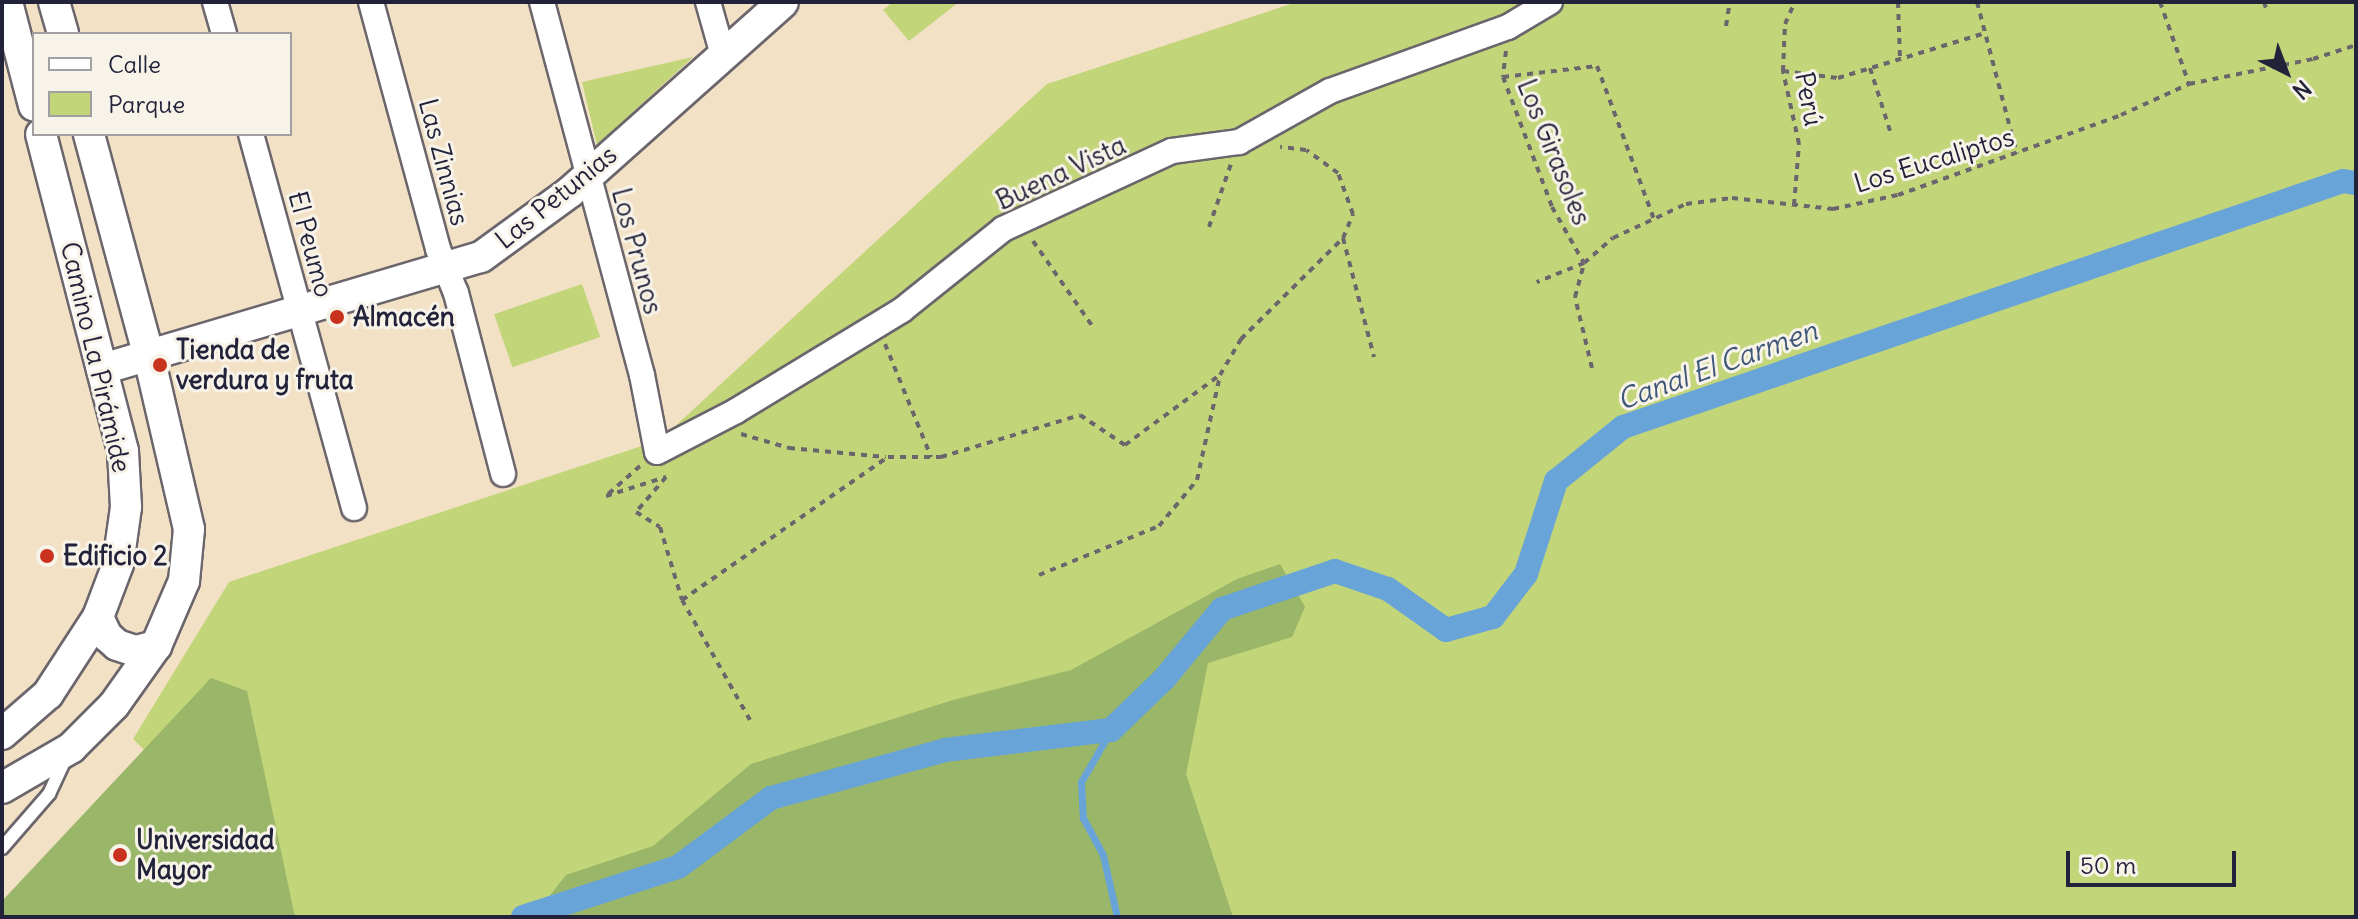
<!DOCTYPE html>
<meta charset="utf-8">
<style>
body{margin:0}
#map{position:relative;width:2358px;height:919px;overflow:hidden;background:#f3e1c6;font-family:Delius,sans-serif}
div>[style]{position:absolute}
.green>*{inset:0;background:#c2d579;transform-origin:0 0}
.forest>*{inset:0;background:#99b669}
.stream>*{height:7px;margin:-3.5px;padding:0 3.5px;transform-origin:3.5px;border-radius:3.5px;background:#69a4d9}
.canal>*{height:24px;margin:-12px;padding:0 12px;transform-origin:12px;border-radius:12px;background:#69a4d9}
.path>*{height:4px;margin-top:-2px;transform-origin:0;background:repeating-linear-gradient(90deg,#6b656c 0 6px,transparent 0 12px)}
.roads{filter:drop-shadow(2px 0 #6b656c) drop-shadow(-2px 0 #6b656c) drop-shadow(0 2px #6b656c) drop-shadow(0 -2px #6b656c)}
.service>*{height:12px;margin:-6px;padding:0 6px;transform-origin:6px;border-radius:6px;background:#fff}
.minor>*{height:24px;margin:-12px;padding:0 12px;transform-origin:12px;border-radius:12px;background:#fff}
.tertiary>*{height:30px;margin:-15px;padding:0 15px;transform-origin:15px;border-radius:15px;background:#fff}
.dots>*{width:22px;height:22px;translate:-50% -50%;box-sizing:border-box;border:4px solid #f7f3e8;border-radius:50%}
span{translate:-50% -50%;white-space:nowrap;text-align:center;line-height:1.15;-webkit-text-stroke:6px #f7f3e8;paint-order:stroke}
.street-label{font-size:26px;color:#22223b}
.poi-label{font-size:26px;color:#22223b;font-weight:700}
.left{translate:0 -50%;text-align:left}
.water-label{font-size:28px;color:#3e567a;font-style:italic}
.frame{position:absolute;inset:0;border:4px solid #22223b;pointer-events:none}
.legend{position:absolute;left:32px;top:32px;width:260px;height:104px;box-sizing:border-box;background:#f7f3e8;border:2px solid #a29fa3;margin:0;padding:10px 14px;list-style:none;font-size:24px;color:#22223b}
.legend li{display:flex;align-items:center;gap:16px;height:40px}
.legend b{width:40px;border:2px solid #a29fa3}
.north{position:absolute;left:2246px;top:32px;width:80px;height:80px;-webkit-text-stroke:6px #f7f3e8;paint-order:stroke;rotate:138deg;font-size:22px;font-weight:700;line-height:32px;text-align:center;color:#22223b}
.north::after{content:'';display:block;margin:auto;width:28px;height:36px;background:#22223b;clip-path:polygon(50% 0,100% 100%,50% 72%,0 100%)}
.scale{position:absolute;left:2066px;top:851px;width:170px;height:36px;box-sizing:border-box;border:4px solid #22223b;border-top:0;padding-left:10px;font-size:24px;line-height:28px;white-space:nowrap;color:#22223b;-webkit-text-stroke:6px #f7f3e8;paint-order:stroke}
</style>
<div id="map">
<div class="green">
<i style="clip-path:polygon(893px 2px,959px 2px,909px 41px,883px 10px)"></i>
<i style="clip-path:polygon(1297px 2px,2356px 2px,2356px 917px,1044px 917px,678px 867px,505px 917px,277px 917px,188px 793px,133px 739px,229px 582px,660px 440px,1047px 84px)"></i>
<i style="clip-path:polygon(693px 57px,597px 145px,582px 82px)"></i>
<i style="left:582px;top:284px;width:56px;height:93px;rotate:71deg"></i>
</div>
<div class="forest">
<i style="clip-path:polygon(1280px 564px,1305px 607px,1292px 637px,1208px 663px,1186px 774px,1233px 917px,533px 917px,566px 875px,653px 846px,751px 764px,953px 700px,1071px 670px,1237px 579px)"></i>
<i style="clip-path:polygon(211px 678px,247px 691px,295px 917px,2px 917px,2px 901px)"></i>
</div>
<div class="stream">
<i style="left:1111px;top:730px;width:60px;rotate:120deg"></i>
<i style="left:1081px;top:782px;width:36px;rotate:87deg"></i>
<i style="left:1083px;top:818px;width:42px;rotate:61.6deg"></i>
<i style="left:1103px;top:855px;width:64px;rotate:77.3deg"></i>
</div>
<div class="canal">
<i style="left:523px;top:917px;width:163px;rotate:-17.9deg"></i>
<i style="left:678px;top:867px;width:116px;rotate:-36.6deg"></i>
<i style="left:771px;top:798px;width:180px;rotate:-15.4deg"></i>
<i style="left:945px;top:750px;width:167px;rotate:-6.9deg"></i>
<i style="left:1111px;top:730px;width:74px;rotate:-43.9deg"></i>
<i style="left:1164px;top:679px;width:91px;rotate:-50.4deg"></i>
<i style="left:1222px;top:609px;width:119px;rotate:-18.6deg"></i>
<i style="left:1335px;top:571px;width:56px;rotate:18.8deg"></i>
<i style="left:1388px;top:589px;width:71px;rotate:35.3deg"></i>
<i style="left:1446px;top:630px;width:49px;rotate:-15.5deg"></i>
<i style="left:1493px;top:617px;width:54px;rotate:-52.5deg"></i>
<i style="left:1526px;top:574px;width:98px;rotate:-72.1deg"></i>
<i style="left:1556px;top:481px;width:86px;rotate:-38.9deg"></i>
<i style="left:1623px;top:427px;width:761px;rotate:-18.86deg"></i>
<i style="left:2343px;top:181px;width:13px;rotate:9deg"></i>
</div>
<div class="path">
<i style="left:1898px;top:2px;width:57px;rotate:88deg"></i>
<i style="left:1977px;top:2px;width:157px;rotate:75.3deg"></i>
<i style="left:2160px;top:2px;width:87px;rotate:70.5deg"></i>
<i style="left:2264px;top:2px;width:9px;rotate:72deg"></i>
<i style="left:1726px;top:26px;width:24px;rotate:-81deg"></i>
<i style="left:1506px;top:51px;width:26px;rotate:97deg"></i>
<i style="left:1503px;top:77px;width:139px;rotate:69.3deg"></i>
<i style="left:1552px;top:207px;width:64px;rotate:60.3deg"></i>
<i style="left:1584px;top:263px;width:51px;rotate:158deg"></i>
<i style="left:1870px;top:68px;width:69px;rotate:72.3deg"></i>
<i style="left:1783px;top:71px;width:55px;rotate:7.3deg"></i>
<i style="left:1838px;top:78px;width:154px;rotate:-17deg"></i>
<i style="left:1503px;top:77px;width:95px;rotate:-6.7deg"></i>
<i style="left:1597px;top:66px;width:163px;rotate:69.6deg"></i>
<i style="left:1794px;top:205px;width:61px;rotate:-85.3deg"></i>
<i style="left:1799px;top:144px;width:75px;rotate:-102.4deg"></i>
<i style="left:1783px;top:71px;width:47px;rotate:-87.6deg"></i>
<i style="left:1785px;top:24px;width:24px;rotate:-66deg"></i>
<i style="left:1209px;top:227px;width:67px;rotate:-70.8deg"></i>
<i style="left:1343px;top:238px;width:123px;rotate:75.4deg"></i>
<i style="left:1033px;top:241px;width:105px;rotate:55.1deg"></i>
<i style="left:885px;top:344px;width:122px;rotate:67.8deg"></i>
<i style="left:1592px;top:368px;width:73px;rotate:-103.5deg"></i>
<i style="left:1575px;top:297px;width:35px;rotate:-75deg"></i>
<i style="left:1584px;top:263px;width:38px;rotate:-41deg"></i>
<i style="left:1613px;top:238px;width:81px;rotate:-25deg"></i>
<i style="left:1686px;top:204px;width:46px;rotate:-7.4deg"></i>
<i style="left:1732px;top:198px;width:102px;rotate:6.2deg"></i>
<i style="left:1833px;top:209px;width:66px;rotate:-12.2deg"></i>
<i style="left:1898px;top:195px;width:237px;rotate:-19.7deg"></i>
<i style="left:2121px;top:115px;width:75px;rotate:-24.5deg"></i>
<i style="left:2189px;top:84px;width:126px;rotate:-11.4deg"></i>
<i style="left:2313px;top:59px;width:45px;rotate:-18deg"></i>
<i style="left:741px;top:434px;width:50px;rotate:16.3deg"></i>
<i style="left:789px;top:448px;width:97px;rotate:5.3deg"></i>
<i style="left:640px;top:466px;width:45px;rotate:138.6deg"></i>
<i style="left:606px;top:496px;width:63px;rotate:-17.6deg"></i>
<i style="left:666px;top:477px;width:46px;rotate:130.6deg"></i>
<i style="left:636px;top:512px;width:28px;rotate:32deg"></i>
<i style="left:660px;top:527px;width:76px;rotate:73.2deg"></i>
<i style="left:1039px;top:575px;width:130px;rotate:-22.2deg"></i>
<i style="left:1159px;top:526px;width:60px;rotate:-50.4deg"></i>
<i style="left:1197px;top:480px;width:107px;rotate:-77.6deg"></i>
<i style="left:1220px;top:375px;width:42px;rotate:-59.7deg"></i>
<i style="left:1241px;top:339px;width:144px;rotate:-44.7deg"></i>
<i style="left:1343px;top:238px;width:26px;rotate:-67deg"></i>
<i style="left:1353px;top:214px;width:44px;rotate:-110.1deg"></i>
<i style="left:1338px;top:173px;width:39px;rotate:-144deg"></i>
<i style="left:1306px;top:150px;width:26px;rotate:-173deg"></i>
<i style="left:750px;top:720px;width:138px;rotate:-119.5deg"></i>
<i style="left:682px;top:600px;width:251px;rotate:-34.8deg"></i>
<i style="left:888px;top:457px;width:53px"></i>
<i style="left:941px;top:457px;width:145px;rotate:-16.8deg"></i>
<i style="left:1080px;top:415px;width:54px;rotate:33.7deg"></i>
<i style="left:1125px;top:445px;width:118px;rotate:-36.4deg"></i>
</div>
<div class="roads">
<div class="service">
<i style="left:2px;top:848px;width:72px;rotate:-49deg"></i>
<i style="left:49px;top:794px;width:40px;rotate:-65deg"></i>
</div>
<div class="minor">
<i style="left:215px;top:2px;width:33px;rotate:74deg"></i>
<i style="left:371px;top:2px;width:256px;rotate:74.8deg"></i>
<i style="left:438px;top:249px;width:48px;rotate:67.8deg"></i>
<i style="left:456px;top:293px;width:187px;rotate:75.4deg"></i>
<i style="left:542px;top:2px;width:386px;rotate:75deg"></i>
<i style="left:642px;top:375px;width:78px;rotate:79deg"></i>
<i style="left:657px;top:452px;width:89px;rotate:-27.4deg"></i>
<i style="left:736px;top:411px;width:194px;rotate:-31.3deg"></i>
<i style="left:902px;top:310px;width:129px;rotate:-38.7deg"></i>
<i style="left:1003px;top:229px;width:186px;rotate:-24.8deg"></i>
<i style="left:1172px;top:151px;width:68px;rotate:-7.7deg"></i>
<i style="left:1239px;top:142px;width:104px;rotate:-29.3deg"></i>
<i style="left:1330px;top:91px;width:189px;rotate:-19.8deg"></i>
<i style="left:1508px;top:27px;width:49px;rotate:-30.8deg"></i>
<i style="left:708px;top:2px;width:55px;rotate:74.2deg"></i>
<i style="left:251px;top:134px;width:388px;rotate:74.6deg"></i>
</div>
<div class="tertiary">
<i style="left:7px;top:2px;width:107px;rotate:75.4deg"></i>
<i style="left:54px;top:2px;width:33px;rotate:74deg"></i>
<i style="left:102px;top:369px;width:395px;rotate:-16.5deg"></i>
<i style="left:481px;top:257px;width:110px;rotate:-36.1deg"></i>
<i style="left:570px;top:192px;width:285px;rotate:-41.7deg"></i>
<i style="left:98px;top:617px;width:21px;rotate:65deg"></i>
<i style="left:107px;top:636px;width:13px;rotate:42deg"></i>
<i style="left:117px;top:645px;width:20px;rotate:18deg"></i>
<i style="left:136px;top:651px;width:21px;rotate:-14deg"></i>
<i style="left:2px;top:734px;width:61px;rotate:-41deg"></i>
<i style="left:48px;top:694px;width:92px;rotate:-57deg"></i>
<i style="left:98px;top:617px;width:57px;rotate:-69.3deg"></i>
<i style="left:118px;top:564px;width:58px;rotate:-82deg"></i>
<i style="left:126px;top:507px;width:56px;rotate:-93.1deg"></i>
<i style="left:123px;top:451px;width:327px;rotate:-104.5deg"></i>
<i style="left:2px;top:788px;width:80px;rotate:-30.1deg"></i>
<i style="left:71px;top:748px;width:61px;rotate:-45deg"></i>
<i style="left:114px;top:705px;width:72px;rotate:-54.6deg"></i>
<i style="left:156px;top:646px;width:71px;rotate:-66.7deg"></i>
<i style="left:184px;top:581px;width:52px;rotate:-84.5deg"></i>
<i style="left:189px;top:529px;width:181px;rotate:-103.1deg"></i>
<i style="left:148px;top:353px;width:227px;rotate:-105.1deg"></i>
</div>
</div>
<div class="dots">
<i style="left:337px;top:317px;background:#c8321e"></i>
<i style="left:160px;top:365px;background:#c8321e"></i>
<i style="left:47px;top:556px;background:#c8321e"></i>
<i style="left:120px;top:855px;background:#c8321e"></i>
</div>
<div class="street-label">
<span style="left:1809px;top:99px;rotate:79deg">Perú</span>
<span style="left:1554px;top:152px;rotate:68deg">Los Girasoles</span>
<span style="left:1934px;top:160px;rotate:-17deg">Los Eucaliptos</span>
<span style="left:444px;top:162px;rotate:75deg">Las Zinnias</span>
<span style="left:1061px;top:173px;rotate:-25deg">Buena Vista</span>
<span style="left:556px;top:197px;rotate:-39deg">Las Petunias</span>
<span style="left:311px;top:244px;rotate:75deg">El Peumo</span>
<span style="left:637px;top:251px;rotate:75deg">Los Prunos</span>
<span style="left:96px;top:357px;rotate:77deg">Camino La Pirámide</span>
</div>
<div class="poi-label">
<span class="left" style="left:353px;top:317px">Almacén</span>
<span class="left" style="left:176px;top:365px">Tienda de<br>verdura y fruta</span>
<span class="left" style="left:63px;top:556px">Edificio 2</span>
<span class="left" style="left:136px;top:855px">Universidad<br>Mayor</span>
</div>
<div class="water-label">
<span style="left:1717px;top:365px;rotate:-20deg">Canal El Carmen</span>
</div>
<div class="frame"></div>
<ul class="legend">
<li><b style="height:10px;background:#fff"></b>Calle</li>
<li><b style="height:22px;background:#c2d579"></b>Parque</li>
</ul>
<div class="north">N</div>
<div class="scale">50 m</div>
</div>
